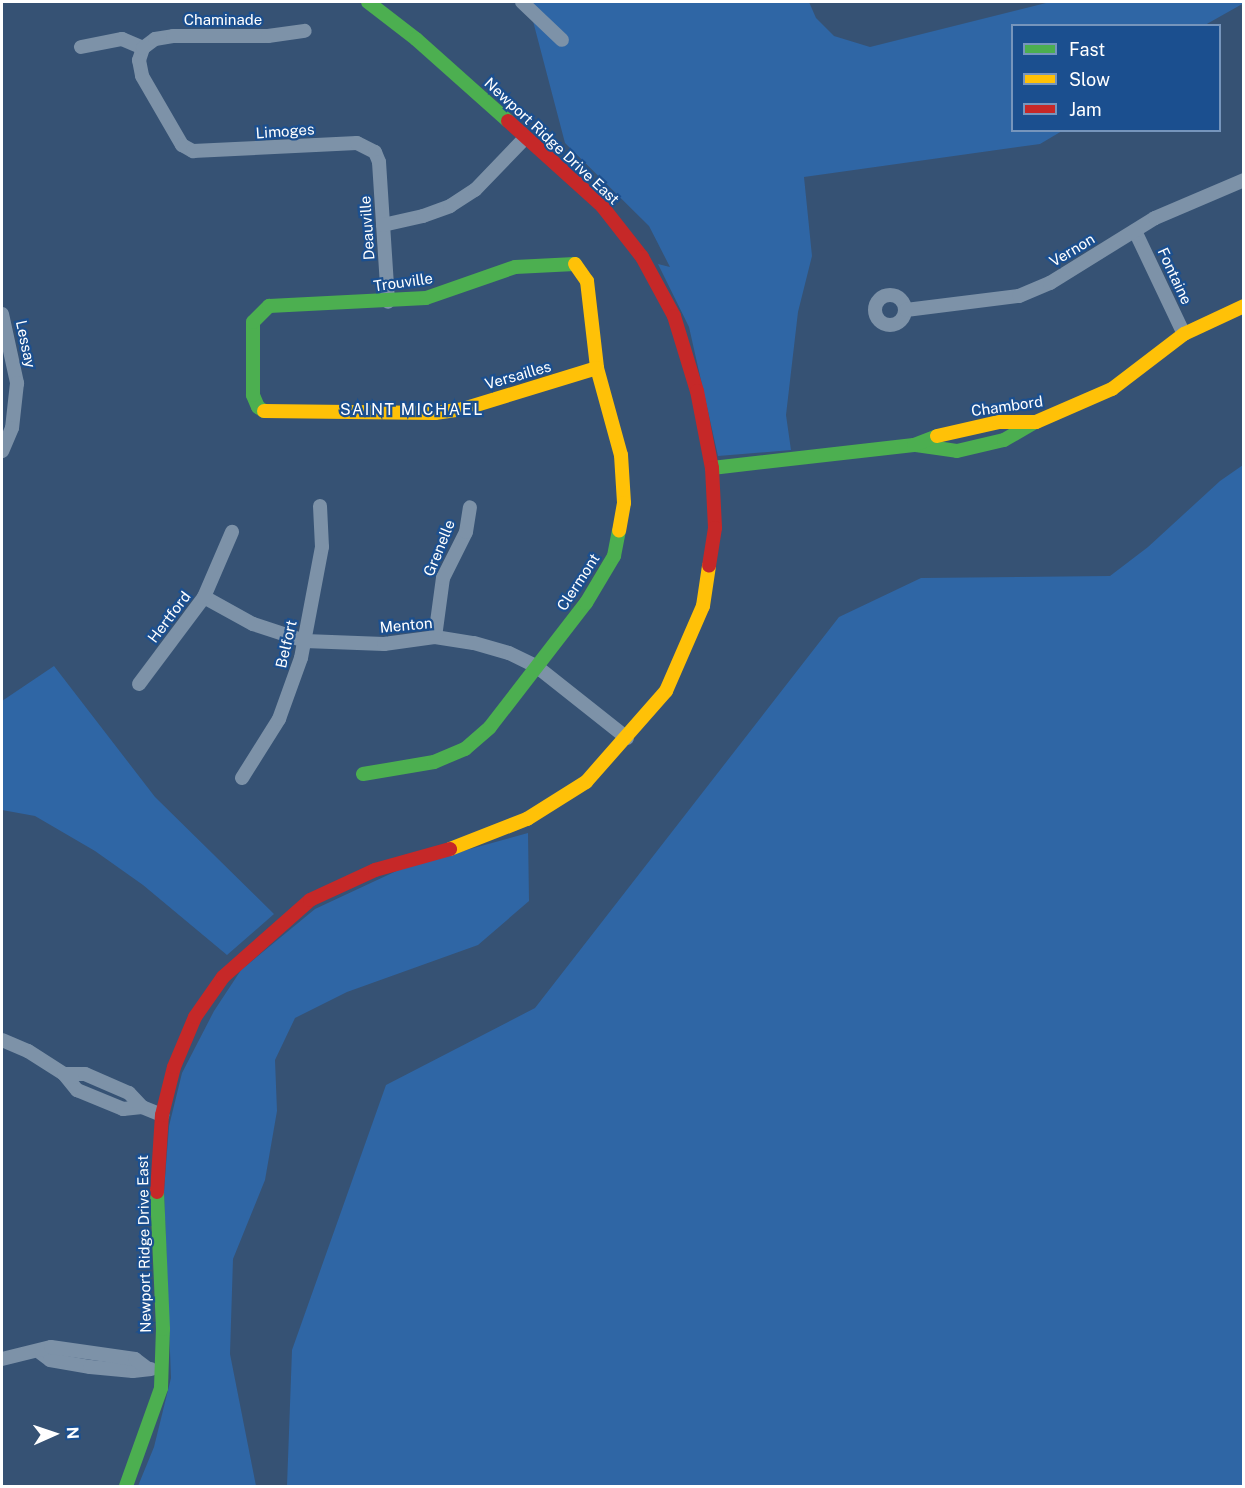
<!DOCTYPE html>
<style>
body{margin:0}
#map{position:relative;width:1245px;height:1488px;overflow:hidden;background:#365274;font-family:"Public Sans",sans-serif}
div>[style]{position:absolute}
.green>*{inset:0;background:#2f66a5}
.street>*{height:14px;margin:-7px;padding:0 7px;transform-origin:7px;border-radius:7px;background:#7d92a8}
.street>.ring{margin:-7px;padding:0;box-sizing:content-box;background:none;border:14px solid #7d92a8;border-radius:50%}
.fast>*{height:14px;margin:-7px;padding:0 7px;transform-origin:7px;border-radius:7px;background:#4caf50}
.slow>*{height:14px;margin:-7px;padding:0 7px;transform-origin:7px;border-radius:7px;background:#ffc107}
.jam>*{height:14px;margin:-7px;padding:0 7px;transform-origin:7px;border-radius:7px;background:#c62828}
span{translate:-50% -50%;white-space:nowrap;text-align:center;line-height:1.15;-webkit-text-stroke:4.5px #1b4f8f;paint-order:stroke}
.street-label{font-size:15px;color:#fff}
.neighbourhood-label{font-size:16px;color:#fff;letter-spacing:1.5px}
.frame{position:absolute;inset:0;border:3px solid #fff;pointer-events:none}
.legend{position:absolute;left:1011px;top:24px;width:210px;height:108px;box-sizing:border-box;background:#1b4f8f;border:2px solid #7695bc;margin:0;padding:8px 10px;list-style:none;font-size:18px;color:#fff}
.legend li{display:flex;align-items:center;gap:12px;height:30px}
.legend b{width:30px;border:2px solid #7695bc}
.north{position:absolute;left:24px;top:1404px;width:60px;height:60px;-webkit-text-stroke:4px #1b4f8f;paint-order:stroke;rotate:87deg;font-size:16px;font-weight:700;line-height:24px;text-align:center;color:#fff}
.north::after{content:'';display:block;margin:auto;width:21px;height:27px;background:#fff;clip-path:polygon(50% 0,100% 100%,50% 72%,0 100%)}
</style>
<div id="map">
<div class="green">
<i style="clip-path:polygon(528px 2px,809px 2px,816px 18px,834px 36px,870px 47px,1050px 2px,1244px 3px,1205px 25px,1012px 26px,1012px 130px,1062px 131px,1040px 144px,804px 177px,812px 256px,798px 312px,786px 415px,791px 450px,718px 456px,689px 327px,658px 264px,670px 267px,649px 226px,565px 143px)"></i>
<i style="clip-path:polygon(1243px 465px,1243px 1486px,287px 1486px,292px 1350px,386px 1085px,535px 1008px,839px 617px,921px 578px,1110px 576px,1148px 547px,1220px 481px)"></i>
<i style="clip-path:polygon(54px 666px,155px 797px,274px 914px,227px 955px,143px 885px,95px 851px,35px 816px,2px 810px,2px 701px)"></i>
<i style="clip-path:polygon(528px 833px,529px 901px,478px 945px,347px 992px,295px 1018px,275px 1060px,277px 1111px,265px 1180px,233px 1259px,230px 1354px,256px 1486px,138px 1486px,154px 1447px,171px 1378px,164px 1191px,169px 1126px,182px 1073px,214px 1011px,241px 970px,315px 909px,405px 867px)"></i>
</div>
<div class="street">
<i style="left:522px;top:2px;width:55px;rotate:43.5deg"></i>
<i style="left:81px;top:47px;width:42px;rotate:-11deg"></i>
<i style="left:122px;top:39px;width:23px;rotate:23deg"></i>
<i style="left:143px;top:48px;width:13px;rotate:108deg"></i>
<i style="left:139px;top:60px;width:16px;rotate:79deg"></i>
<i style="left:142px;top:76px;width:80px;rotate:59.9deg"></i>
<i style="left:182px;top:145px;width:13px;rotate:29deg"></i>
<i style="left:193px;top:151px;width:164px;rotate:-2.8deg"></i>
<i style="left:357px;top:143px;width:20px;rotate:27deg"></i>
<i style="left:375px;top:152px;width:11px;rotate:68deg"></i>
<i style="left:379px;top:162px;width:140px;rotate:86.3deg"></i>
<i style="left:143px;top:48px;width:15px;rotate:-37deg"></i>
<i style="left:155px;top:39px;width:18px;rotate:-9deg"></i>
<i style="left:173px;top:36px;width:95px"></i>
<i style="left:268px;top:36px;width:37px;rotate:-8deg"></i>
<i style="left:383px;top:225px;width:41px;rotate:-12.7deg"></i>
<i style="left:423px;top:216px;width:29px;rotate:-20deg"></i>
<i style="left:450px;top:206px;width:30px;rotate:-33deg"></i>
<i style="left:475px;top:190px;width:72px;rotate:-46.1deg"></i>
<i style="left:1135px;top:231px;width:114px;rotate:64.6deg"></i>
<i class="ring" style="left:875px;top:295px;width:16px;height:16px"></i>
<i style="left:906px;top:310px;width:114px;rotate:-7.1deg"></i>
<i style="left:1019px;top:296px;width:34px;rotate:-23deg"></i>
<i style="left:1050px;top:283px;width:123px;rotate:-31.8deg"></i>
<i style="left:1155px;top:218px;width:97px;rotate:-23.1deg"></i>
<i style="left:2px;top:314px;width:71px;rotate:77.7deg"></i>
<i style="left:17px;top:383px;width:45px;rotate:96.3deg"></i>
<i style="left:12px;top:428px;width:25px;rotate:113deg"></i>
<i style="left:204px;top:597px;width:56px;rotate:28.9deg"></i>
<i style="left:253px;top:624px;width:55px;rotate:18.1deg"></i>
<i style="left:305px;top:641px;width:79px;rotate:2.2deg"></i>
<i style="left:384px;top:644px;width:51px;rotate:-7.8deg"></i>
<i style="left:435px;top:637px;width:39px;rotate:9deg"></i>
<i style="left:474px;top:643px;width:36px;rotate:16deg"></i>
<i style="left:509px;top:653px;width:30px;rotate:26deg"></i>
<i style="left:536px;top:666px;width:116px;rotate:38.4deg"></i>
<i style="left:435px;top:637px;width:60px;rotate:-82.3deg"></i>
<i style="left:443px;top:578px;width:51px;rotate:-63.4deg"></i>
<i style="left:466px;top:532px;width:25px;rotate:-81deg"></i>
<i style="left:139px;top:684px;width:109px;rotate:-53.2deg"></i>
<i style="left:204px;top:597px;width:71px;rotate:-66.7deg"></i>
<i style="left:242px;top:778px;width:70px;rotate:-57.9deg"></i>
<i style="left:279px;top:719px;width:65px;rotate:-70.2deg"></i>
<i style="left:301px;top:658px;width:113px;rotate:-79.3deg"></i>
<i style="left:322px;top:547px;width:41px;rotate:-92.8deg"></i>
<i style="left:2px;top:1040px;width:28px;rotate:23deg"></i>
<i style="left:28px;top:1051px;width:43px;rotate:32.6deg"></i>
<i style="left:64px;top:1074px;width:21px;rotate:51deg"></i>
<i style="left:77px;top:1090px;width:50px;rotate:22.4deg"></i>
<i style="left:123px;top:1109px;width:19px;rotate:-6deg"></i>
<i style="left:142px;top:1107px;width:22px;rotate:22deg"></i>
<i style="left:64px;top:1074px;width:21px"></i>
<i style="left:85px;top:1074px;width:48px;rotate:23.4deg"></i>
<i style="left:129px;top:1093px;width:19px;rotate:47deg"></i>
<i style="left:38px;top:1351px;width:15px;rotate:37deg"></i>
<i style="left:50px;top:1360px;width:41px;rotate:9.9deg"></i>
<i style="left:90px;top:1367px;width:43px;rotate:5.3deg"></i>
<i style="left:133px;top:1371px;width:18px;rotate:-6deg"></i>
<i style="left:2px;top:1359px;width:50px;rotate:-13.8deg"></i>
<i style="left:51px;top:1347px;width:85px;rotate:8.1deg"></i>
<i style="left:135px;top:1359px;width:15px;rotate:37deg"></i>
</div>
<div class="fast">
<i style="left:368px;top:2px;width:61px;rotate:37.6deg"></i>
<i style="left:416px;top:39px;width:123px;rotate:41.7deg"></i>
<i style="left:264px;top:411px;width:7px;rotate:-146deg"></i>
<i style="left:258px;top:407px;width:13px;rotate:-113deg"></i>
<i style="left:253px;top:395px;width:73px;rotate:-90deg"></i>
<i style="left:253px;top:322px;width:23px;rotate:-45deg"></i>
<i style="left:269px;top:306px;width:157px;rotate:-2.9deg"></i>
<i style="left:426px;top:298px;width:94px;rotate:-19.2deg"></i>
<i style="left:515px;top:267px;width:60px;rotate:-2.9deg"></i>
<i style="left:916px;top:445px;width:41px;rotate:8.3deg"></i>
<i style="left:957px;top:451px;width:48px;rotate:-13.2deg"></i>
<i style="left:1004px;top:440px;width:34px;rotate:-30deg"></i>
<i style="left:712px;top:468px;width:203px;rotate:-6.5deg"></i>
<i style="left:914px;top:445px;width:25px;rotate:-21deg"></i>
<i style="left:363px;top:774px;width:72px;rotate:-9.6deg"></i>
<i style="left:434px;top:762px;width:34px;rotate:-23deg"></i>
<i style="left:465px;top:749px;width:33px;rotate:-41deg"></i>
<i style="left:490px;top:727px;width:157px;rotate:-52.3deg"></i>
<i style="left:586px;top:603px;width:55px;rotate:-59.2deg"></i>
<i style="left:614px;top:556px;width:25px;rotate:-79deg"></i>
<i style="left:126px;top:1486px;width:104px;rotate:-70.3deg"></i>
<i style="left:161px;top:1388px;width:59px;rotate:-88.1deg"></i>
<i style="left:163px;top:1329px;width:137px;rotate:-92.5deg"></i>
</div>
<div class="slow">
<i style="left:575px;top:264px;width:21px;rotate:55deg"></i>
<i style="left:587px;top:281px;width:88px;rotate:83.4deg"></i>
<i style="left:597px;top:368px;width:90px;rotate:74.6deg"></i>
<i style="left:621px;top:455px;width:48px;rotate:86.4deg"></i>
<i style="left:624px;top:503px;width:28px;rotate:100deg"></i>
<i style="left:264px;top:411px;width:171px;rotate:0.7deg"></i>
<i style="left:435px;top:413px;width:28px;rotate:-8deg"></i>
<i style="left:463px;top:409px;width:140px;rotate:-17deg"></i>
<i style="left:937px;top:436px;width:64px;rotate:-12.7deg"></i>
<i style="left:999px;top:422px;width:37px"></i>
<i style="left:1036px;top:422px;width:83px;rotate:-23.5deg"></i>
<i style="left:1112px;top:389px;width:91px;rotate:-37.4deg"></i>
<i style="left:1184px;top:334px;width:66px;rotate:-25deg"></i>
<i style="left:450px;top:849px;width:83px;rotate:-21.3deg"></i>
<i style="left:527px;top:819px;width:70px;rotate:-32.1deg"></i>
<i style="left:586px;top:782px;width:121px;rotate:-48.7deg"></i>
<i style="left:666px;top:691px;width:93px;rotate:-66.5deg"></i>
<i style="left:703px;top:606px;width:40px;rotate:-81.5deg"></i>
</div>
<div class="jam">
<i style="left:508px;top:121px;width:127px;rotate:42.1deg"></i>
<i style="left:602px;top:206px;width:65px;rotate:51.9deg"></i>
<i style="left:642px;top:257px;width:67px;rotate:61.5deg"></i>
<i style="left:674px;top:316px;width:78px;rotate:73deg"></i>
<i style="left:697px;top:391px;width:78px;rotate:79deg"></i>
<i style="left:712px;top:468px;width:60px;rotate:87.1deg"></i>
<i style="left:715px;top:528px;width:38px;rotate:99deg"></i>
<i style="left:157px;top:1192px;width:77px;rotate:-86.3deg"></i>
<i style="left:162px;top:1115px;width:49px;rotate:-76deg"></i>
<i style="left:174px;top:1067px;width:54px;rotate:-67.2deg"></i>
<i style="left:195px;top:1017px;width:49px;rotate:-55deg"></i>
<i style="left:223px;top:977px;width:116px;rotate:-41.5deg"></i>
<i style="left:310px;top:900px;width:72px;rotate:-24.8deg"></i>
<i style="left:375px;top:870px;width:78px;rotate:-15.6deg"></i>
</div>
<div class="street-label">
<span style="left:223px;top:20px">Chaminade</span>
<span style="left:285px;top:131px;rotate:-4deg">Limoges</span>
<span style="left:552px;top:141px;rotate:43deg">Newport Ridge Drive East</span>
<span style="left:367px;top:228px;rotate:-94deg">Deauville</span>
<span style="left:1072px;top:250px;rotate:-31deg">Vernon</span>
<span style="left:1175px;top:276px;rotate:65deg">Fontaine</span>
<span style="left:403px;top:282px;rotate:-8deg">Trouville</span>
<span style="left:26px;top:344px;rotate:78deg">Lessay</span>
<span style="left:518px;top:375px;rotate:-16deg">Versailles</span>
<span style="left:1007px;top:406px;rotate:-8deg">Chambord</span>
<span style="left:439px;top:548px;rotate:-68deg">Grenelle</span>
<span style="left:578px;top:582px;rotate:-57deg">Clermont</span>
<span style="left:169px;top:617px;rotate:-53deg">Hertford</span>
<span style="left:406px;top:625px;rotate:-5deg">Menton</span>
<span style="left:286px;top:644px;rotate:-77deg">Belfort</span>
<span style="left:144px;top:1244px;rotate:-91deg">Newport Ridge Drive East</span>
</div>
<div class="neighbourhood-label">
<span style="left:412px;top:410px">SAINT MICHAEL</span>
</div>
<div class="frame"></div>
<ul class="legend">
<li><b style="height:8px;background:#4caf50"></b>Fast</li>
<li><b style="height:8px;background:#ffc107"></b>Slow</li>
<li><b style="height:8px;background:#c62828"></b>Jam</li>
</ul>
<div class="north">N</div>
</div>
